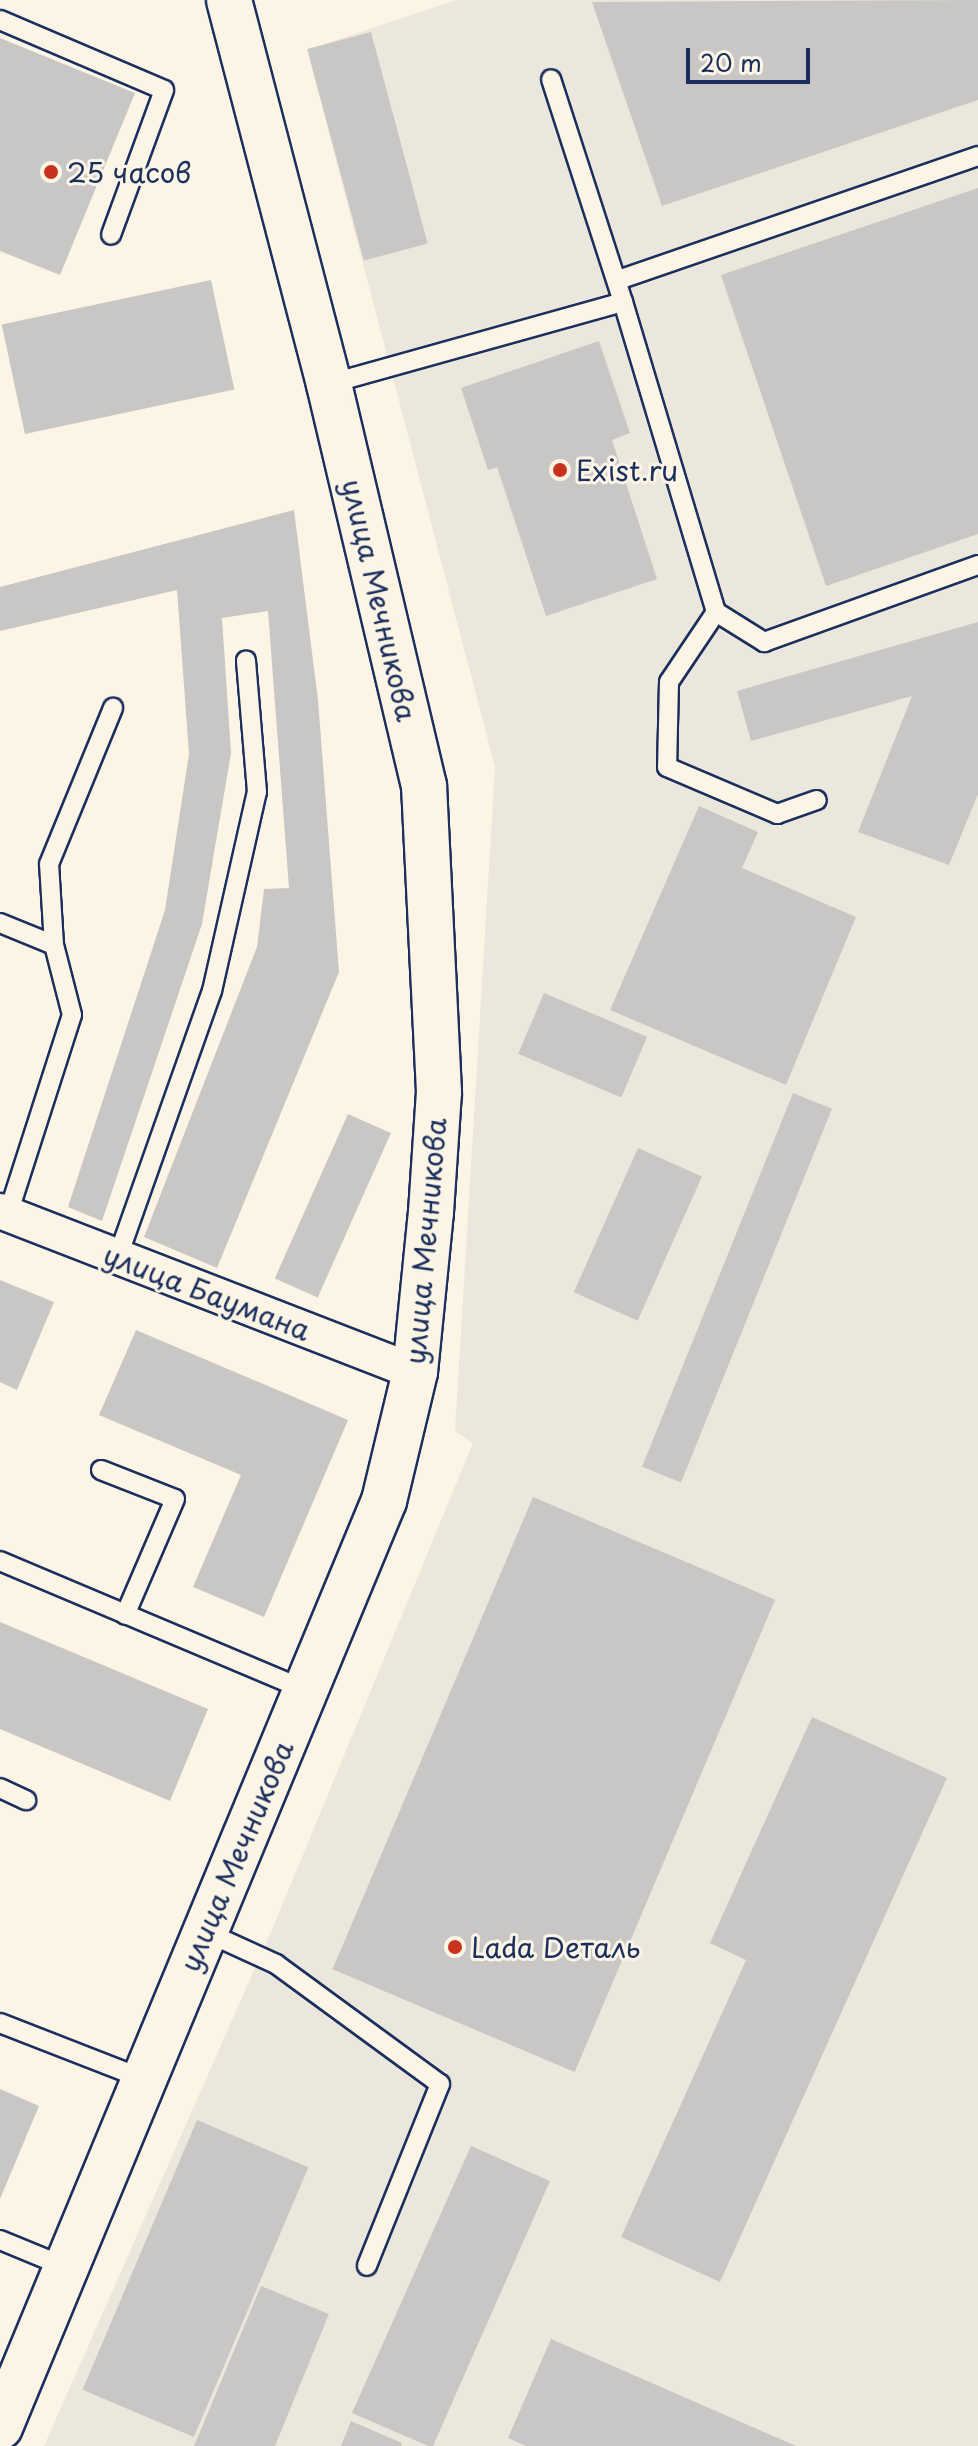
<!DOCTYPE html>
<meta charset="utf-8">
<style>
body{margin:0}
#map{position:relative;width:978px;height:2446px;overflow:hidden;background:#fcf5e5;font-family:"Playpen Sans",sans-serif}
div>[style]{position:absolute}
.built>*{inset:0;background:#ece7dc}
.building>*{inset:0;background:#c8c7c6;transform-origin:0 0}
.roads{filter:drop-shadow(2px 0 #1b2f5e) drop-shadow(-2px 0 #1b2f5e) drop-shadow(0 2px #1b2f5e) drop-shadow(0 -2px #1b2f5e)}
.lane>*{height:18px;margin:-9px;padding:0 9px;transform-origin:9px;border-radius:9px;background:#fcf5e5}
.street>*{height:34px;margin:-17px;padding:0 17px;transform-origin:17px;border-radius:17px;background:#fcf5e5}
.secondary>*{height:44px;margin:-22px;padding:0 22px;transform-origin:22px;border-radius:22px;background:#fcf5e5}
.dots>*{width:22px;height:22px;translate:-50% -50%;box-sizing:border-box;border:4px solid #fcf5e5;border-radius:50%}
span{translate:-50% -50%;white-space:nowrap;text-align:center;line-height:1.15;-webkit-text-stroke:6px #fcf5e5;paint-order:stroke}
.poi-label{font-size:28px;color:#1b2f5e}
.left{translate:0 -50%;text-align:left}
.street-label{font-size:28px;color:#1b2f5e}
.scale{position:absolute;left:686px;top:48px;width:124px;height:36px;box-sizing:border-box;border:4px solid #1b2f5e;border-top:0;padding-left:10px;font-size:24px;line-height:28px;white-space:nowrap;color:#1b2f5e;-webkit-text-stroke:6px #fcf5e5;paint-order:stroke}
</style>
<div id="map">
<div class="built">
<i style="clip-path:polygon(456px 0,978px 0,978px 2446px,44px 2446px,274px 1925px,473px 1443px,455px 1431px,495px 767px,307px 50px)"></i>
</div>
<div class="building">
<i style="clip-path:polygon(978px 0,978px 100px,662px 206px,592px 2px)"></i>
<i style="left:371px;top:32px;width:219px;height:66px;rotate:75deg"></i>
<i style="clip-path:polygon(0 38px,135px 93px,60px 275px,0 251px)"></i>
<i style="clip-path:polygon(978px 188px,978px 534px,826px 586px,721px 275px)"></i>
<i style="left:211px;top:280px;width:112px;height:214px;rotate:78deg"></i>
<i style="clip-path:polygon(599px 341px,630px 433px,612px 440px,657px 579px,546px 616px,497px 467px,488px 470px,461px 388px)"></i>
<i style="clip-path:polygon(294px 510px,318px 700px,339px 972px,217px 1268px,144px 1237px,257px 947px,264px 889px,289px 888px,268px 611px,222px 618px,231px 753px,202px 924px,102px 1221px,68px 1207px,165px 910px,189px 754px,177px 590px,0 631px,0 587px)"></i>
<i style="clip-path:polygon(978px 622px,978px 794px,949px 865px,858px 832px,912px 696px,751px 741px,737px 691px)"></i>
<i style="clip-path:polygon(699px 806px,758px 832px,742px 868px,856px 917px,786px 1085px,610px 1010px)"></i>
<i style="left:544px;top:993px;width:112px;height:66px;rotate:23deg"></i>
<i style="left:793px;top:1093px;width:42px;height:403px;rotate:22deg"></i>
<i style="left:348px;top:1114px;width:47px;height:180px;rotate:24deg"></i>
<i style="left:638px;top:1148px;width:70px;height:158px;rotate:24deg"></i>
<i style="clip-path:polygon(0 1280px,54px 1302px,17px 1390px,0 1382px)"></i>
<i style="clip-path:polygon(136px 1330px,348px 1420px,264px 1617px,193px 1587px,241px 1475px,99px 1415px)"></i>
<i style="left:533px;top:1497px;width:263px;height:513px;rotate:23deg"></i>
<i style="clip-path:polygon(0 1622px,208px 1709px,170px 1801px,0 1729px)"></i>
<i style="clip-path:polygon(812px 1717px,947px 1778px,720px 2282px,621px 2237px,746px 1960px,710px 1943px)"></i>
<i style="clip-path:polygon(0 2089px,39px 2106px,0 2199px)"></i>
<i style="left:197px;top:2120px;width:121px;height:293px;rotate:23deg"></i>
<i style="clip-path:polygon(471px 2146px,550px 2181px,433px 2446px,428px 2446px,352px 2413px)"></i>
<i style="clip-path:polygon(261px 2286px,329px 2314px,275px 2446px,194px 2446px)"></i>
<i style="clip-path:polygon(551px 2339px,796px 2446px,526px 2446px,508px 2438px)"></i>
<i style="clip-path:polygon(351px 2421px,402px 2443px,401px 2446px,341px 2446px)"></i>
</div>
<div class="roads">
<div class="lane">
<i style="left:0;top:20px;width:178px;rotate:23.1deg"></i>
<i style="left:164px;top:90px;width:154px;rotate:110.1deg"></i>
<i style="left:618px;top:280px;width:381px;rotate:-19deg"></i>
<i style="left:623px;top:302px;width:324px;rotate:73.3deg"></i>
<i style="left:716px;top:612px;width:57px;rotate:32deg"></i>
<i style="left:764px;top:642px;width:227px;rotate:-19.8deg"></i>
<i style="left:329px;top:384px;width:305px;rotate:-15.6deg"></i>
<i style="left:623px;top:302px;width:234px;rotate:-107.9deg"></i>
<i style="left:716px;top:612px;width:84px;rotate:123.9deg"></i>
<i style="left:669px;top:682px;width:85px;rotate:91.3deg"></i>
<i style="left:667px;top:767px;width:120px;rotate:23.1deg"></i>
<i style="left:777px;top:814px;width:42px;rotate:-19.3deg"></i>
<i style="left:0;top:923px;width:58px;rotate:22.2deg"></i>
<i style="left:8px;top:1214px;width:209px;rotate:-72.2deg"></i>
<i style="left:72px;top:1015px;width:72px;rotate:-104.4deg"></i>
<i style="left:54px;top:945px;width:81px;rotate:-93.5deg"></i>
<i style="left:49px;top:864px;width:169px;rotate:-67.7deg"></i>
<i style="left:117px;top:1259px;width:284px;rotate:-70.5deg"></i>
<i style="left:212px;top:991px;width:204px;rotate:-77.3deg"></i>
<i style="left:257px;top:792px;width:132px;rotate:-94.8deg"></i>
<i style="left:101px;top:1470px;width:79px;rotate:21.4deg"></i>
<i style="left:175px;top:1499px;width:126px;rotate:113.3deg"></i>
<i style="left:0;top:1561px;width:331px;rotate:22.9deg"></i>
<i style="left:0;top:1788px;width:29px;rotate:25deg"></i>
<i style="left:206px;top:1932px;width:77px;rotate:24.6deg"></i>
<i style="left:276px;top:1964px;width:203px;rotate:36.2deg"></i>
<i style="left:440px;top:2084px;width:196px;rotate:111.9deg"></i>
<i style="left:0;top:2023px;width:151px;rotate:21.3deg"></i>
<i style="left:0;top:2240px;width:68px;rotate:22.4deg"></i>
</div>
<div class="street">
<i style="left:0;top:1211px;width:445px;rotate:21.2deg"></i>
</div>
<div class="secondary">
<i style="left:0;top:2427px;width:1002px;rotate:-67.48deg"></i>
<i style="left:384px;top:1501px;width:133px;rotate:-76.5deg"></i>
<i style="left:415px;top:1372px;width:161px;rotate:-84.3deg"></i>
<i style="left:431px;top:1212px;width:120px;rotate:-86.2deg"></i>
<i style="left:439px;top:1092px;width:306px;rotate:-92.8deg"></i>
<i style="left:424px;top:786px;width:413px;rotate:-103.3deg"></i>
<i style="left:329px;top:384px;width:397px;rotate:-104.6deg"></i>
</div>
</div>
<div class="dots">
<i style="left:51px;top:172px;background:#c8321e"></i>
<i style="left:560px;top:470px;background:#c8321e"></i>
<i style="left:455px;top:1947px;background:#c8321e"></i>
</div>
<div class="poi-label">
<span class="left" style="left:67px;top:172px">25 часов</span>
<span class="left" style="left:576px;top:470px">Exist.ru</span>
<span class="left" style="left:471px;top:1947px">Lada Dеталь</span>
</div>
<div class="street-label">
<span style="left:380px;top:600px;rotate:77deg">улица Мечникова</span>
<span style="left:425px;top:1241px;rotate:-85deg">улица Мечникова</span>
<span style="left:207px;top:1292px;rotate:21deg">улица Баумана</span>
<span style="left:236px;top:1856px;rotate:-67deg">улица Мечникова</span>
</div>
<div class="scale">20 m</div>
</div>
